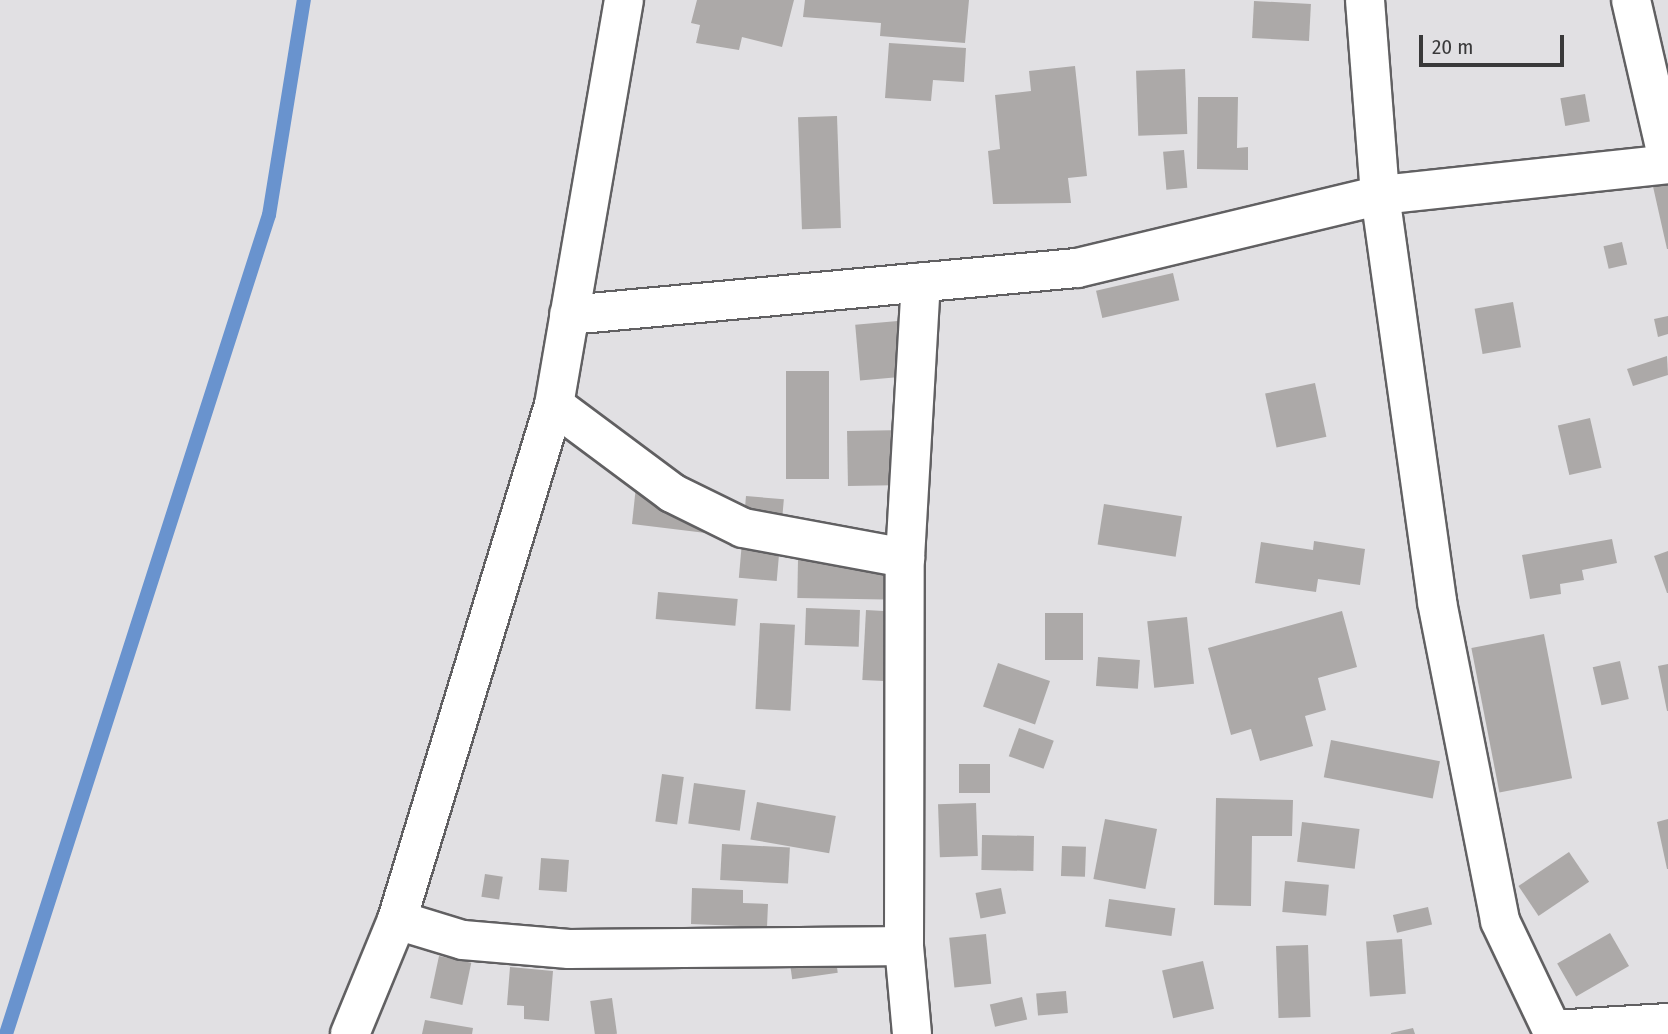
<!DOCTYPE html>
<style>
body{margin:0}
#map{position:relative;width:1668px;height:1034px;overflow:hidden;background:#e1e0e3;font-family:"Fira Sans Condensed",sans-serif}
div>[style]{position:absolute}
.stream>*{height:14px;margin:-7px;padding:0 7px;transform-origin:7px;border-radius:7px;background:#6993ce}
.building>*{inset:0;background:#aca9a8;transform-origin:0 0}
.roads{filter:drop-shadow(2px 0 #616062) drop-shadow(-2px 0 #616062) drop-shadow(0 2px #616062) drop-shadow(0 -2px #616062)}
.minor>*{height:38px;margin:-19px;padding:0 19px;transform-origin:19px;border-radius:19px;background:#fff}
span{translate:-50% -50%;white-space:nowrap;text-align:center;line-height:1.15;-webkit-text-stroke:5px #e1e0e3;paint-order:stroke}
.scale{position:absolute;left:1419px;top:35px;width:145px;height:32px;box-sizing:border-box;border:4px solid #39393a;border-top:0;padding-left:9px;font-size:21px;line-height:24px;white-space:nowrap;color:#39393a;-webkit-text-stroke:5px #e1e0e3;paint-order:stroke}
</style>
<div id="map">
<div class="stream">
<i style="left:6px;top:1034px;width:860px;rotate:-72.2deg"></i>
<i style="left:269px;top:215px;width:218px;rotate:-80.8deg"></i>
</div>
<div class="building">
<i style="clip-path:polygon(697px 0,794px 0,782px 47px,742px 37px,739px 50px,696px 43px,700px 25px,691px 23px)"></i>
<i style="clip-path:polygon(805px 0,969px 0,965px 43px,880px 36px,881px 23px,803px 17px)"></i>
<i style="left:1254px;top:1px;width:57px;height:37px;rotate:3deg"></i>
<i style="clip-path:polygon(889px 43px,966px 48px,964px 82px,933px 80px,931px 101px,885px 98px)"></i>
<i style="clip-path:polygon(1075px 66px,1087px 176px,1068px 178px,1071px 203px,993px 204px,988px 151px,1000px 149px,995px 95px,1031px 91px,1029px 71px)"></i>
<i style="left:1185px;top:69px;width:65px;height:49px;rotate:88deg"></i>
<i style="left:1585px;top:94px;width:28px;height:25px;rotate:80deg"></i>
<i style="clip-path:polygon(1198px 97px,1238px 97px,1237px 148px,1248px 147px,1248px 170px,1197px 169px)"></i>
<i style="left:837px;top:116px;width:112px;height:39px;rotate:88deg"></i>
<i style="left:1184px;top:150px;width:38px;height:21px;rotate:85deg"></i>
<i style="clip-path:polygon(1668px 178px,1668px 249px,1667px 249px,1652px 182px)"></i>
<i style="left:1622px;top:242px;width:23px;height:19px;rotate:77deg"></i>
<i style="left:1173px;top:273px;width:28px;height:79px;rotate:77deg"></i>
<i style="left:1513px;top:302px;width:46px;height:39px;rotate:80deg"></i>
<i style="clip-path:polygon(1668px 316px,1668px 334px,1658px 337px,1654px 319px)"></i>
<i style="left:909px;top:320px;width:56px;height:54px;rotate:85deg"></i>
<i style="clip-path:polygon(1667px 356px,1668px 375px,1633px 386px,1627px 369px)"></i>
<i style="left:786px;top:371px;width:43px;height:108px"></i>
<i style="left:1315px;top:383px;width:55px;height:51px;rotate:78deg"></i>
<i style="left:1590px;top:418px;width:51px;height:33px;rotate:77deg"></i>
<i style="left:906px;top:430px;width:55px;height:59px;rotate:89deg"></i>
<i style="clip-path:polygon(636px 486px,714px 534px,632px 524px)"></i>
<i style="left:746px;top:496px;width:38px;height:82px;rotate:5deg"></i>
<i style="left:1104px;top:504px;width:79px;height:41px;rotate:9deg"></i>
<i style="clip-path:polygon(1612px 539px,1617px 563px,1582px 570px,1584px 580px,1560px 584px,1561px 594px,1530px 599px,1522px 555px)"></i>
<i style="clip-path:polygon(1314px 541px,1365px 549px,1360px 585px,1318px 579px,1316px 592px,1255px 583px,1261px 542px,1313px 550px)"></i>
<i style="clip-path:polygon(1668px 551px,1668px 593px,1667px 593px,1654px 556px)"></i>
<i style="left:798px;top:559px;width:88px;height:39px;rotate:1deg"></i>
<i style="left:658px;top:592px;width:80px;height:27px;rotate:5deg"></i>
<i style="left:806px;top:608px;width:54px;height:37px;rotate:2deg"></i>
<i style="left:866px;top:610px;width:22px;height:70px;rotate:3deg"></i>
<i style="clip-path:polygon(1342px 611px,1357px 667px,1318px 678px,1326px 710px,1305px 716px,1313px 746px,1260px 761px,1251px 729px,1231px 735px,1208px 648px)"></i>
<i style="left:1045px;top:613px;width:38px;height:47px"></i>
<i style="left:1187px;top:617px;width:67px;height:40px;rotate:84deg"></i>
<i style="left:760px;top:623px;width:35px;height:86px;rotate:3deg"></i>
<i style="left:1544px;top:634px;width:147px;height:74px;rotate:79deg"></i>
<i style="left:1098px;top:657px;width:42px;height:29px;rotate:4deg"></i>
<i style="left:1620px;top:661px;width:39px;height:28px;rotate:77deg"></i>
<i style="left:998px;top:663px;width:55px;height:46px;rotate:19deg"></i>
<i style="clip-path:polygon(1668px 664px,1668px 711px,1667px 711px,1658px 666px)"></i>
<i style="left:1019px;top:728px;width:37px;height:30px;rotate:20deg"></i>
<i style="left:1331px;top:740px;width:111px;height:38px;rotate:11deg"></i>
<i style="left:959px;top:764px;width:31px;height:29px"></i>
<i style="left:662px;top:774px;width:22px;height:48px;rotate:8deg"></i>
<i style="left:694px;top:783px;width:52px;height:41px;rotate:8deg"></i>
<i style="clip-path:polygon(1216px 798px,1293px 800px,1292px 836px,1252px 836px,1251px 906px,1214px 905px)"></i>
<i style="left:757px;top:802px;width:80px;height:38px;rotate:10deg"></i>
<i style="left:976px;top:803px;width:53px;height:38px;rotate:88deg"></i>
<i style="left:1105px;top:819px;width:53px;height:61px;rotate:11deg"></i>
<i style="clip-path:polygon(1668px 819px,1668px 869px,1667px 869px,1657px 822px)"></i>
<i style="left:1302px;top:822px;width:58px;height:40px;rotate:7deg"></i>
<i style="left:982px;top:835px;width:52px;height:35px;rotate:1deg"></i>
<i style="left:722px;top:844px;width:68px;height:36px;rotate:3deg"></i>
<i style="left:1062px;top:846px;width:24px;height:30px;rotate:2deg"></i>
<i style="left:1569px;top:852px;width:36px;height:61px;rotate:56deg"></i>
<i style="left:541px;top:858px;width:28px;height:32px;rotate:4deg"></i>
<i style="left:485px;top:874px;width:18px;height:23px;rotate:9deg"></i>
<i style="left:1285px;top:881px;width:44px;height:31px;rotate:5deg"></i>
<i style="clip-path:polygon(692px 888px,743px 890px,743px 903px,768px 904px,767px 927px,691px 924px)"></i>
<i style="left:1001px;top:888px;width:26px;height:26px;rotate:79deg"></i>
<i style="left:1109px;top:899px;width:67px;height:28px;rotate:8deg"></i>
<i style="left:1428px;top:907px;width:18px;height:36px;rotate:77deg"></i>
<i style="left:1610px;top:933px;width:38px;height:61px;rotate:60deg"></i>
<i style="left:986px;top:934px;width:50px;height:37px;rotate:84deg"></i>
<i style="left:1402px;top:939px;width:55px;height:36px;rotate:86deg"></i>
<i style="left:1308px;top:945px;width:72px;height:32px;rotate:88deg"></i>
<i style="left:834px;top:946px;width:27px;height:46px;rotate:82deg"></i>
<i style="left:439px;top:956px;width:33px;height:43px;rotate:12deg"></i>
<i style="left:1203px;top:961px;width:49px;height:42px;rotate:77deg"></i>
<i style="clip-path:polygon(510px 967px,553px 971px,549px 1021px,524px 1019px,524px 1006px,507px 1005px)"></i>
<i style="left:1066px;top:991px;width:22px;height:30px;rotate:85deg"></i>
<i style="left:1022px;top:997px;width:23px;height:33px;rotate:77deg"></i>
<i style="left:612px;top:998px;width:36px;height:22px;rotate:82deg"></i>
<i style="clip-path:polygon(425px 1020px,473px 1028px,472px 1034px,422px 1034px)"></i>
<i style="clip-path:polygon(1413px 1028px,1415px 1034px,1391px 1034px,1391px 1033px)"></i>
</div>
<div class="roads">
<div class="minor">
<i style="left:1365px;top:0;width:196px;rotate:85.6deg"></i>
<i style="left:1380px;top:195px;width:411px;rotate:82deg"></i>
<i style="left:1437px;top:602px;width:325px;rotate:78.8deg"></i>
<i style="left:1500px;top:921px;width:125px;rotate:64.5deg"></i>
<i style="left:1631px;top:0;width:164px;rotate:77deg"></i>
<i style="left:569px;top:315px;width:510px;rotate:-5.29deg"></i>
<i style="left:1077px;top:268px;width:312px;rotate:-13.5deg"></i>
<i style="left:1380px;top:195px;width:290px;rotate:-6.1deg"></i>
<i style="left:554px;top:405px;width:147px;rotate:36.7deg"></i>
<i style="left:672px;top:493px;width:79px;rotate:26.2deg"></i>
<i style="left:743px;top:528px;width:165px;rotate:10.5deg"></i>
<i style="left:397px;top:920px;width:69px;rotate:16.9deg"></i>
<i style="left:463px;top:940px;width:106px;rotate:4.9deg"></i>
<i style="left:569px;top:949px;width:335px;rotate:-0.5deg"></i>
<i style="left:1553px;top:1030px;width:115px;rotate:-3.5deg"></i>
<i style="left:350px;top:1034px;width:123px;rotate:-67.6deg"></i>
<i style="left:397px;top:920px;width:538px;rotate:-73.05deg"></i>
<i style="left:554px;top:405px;width:411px;rotate:-80.2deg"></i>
<i style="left:912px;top:1034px;width:88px;rotate:-95.2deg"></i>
<i style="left:904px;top:946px;width:388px;rotate:-89.9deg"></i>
<i style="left:905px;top:558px;width:276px;rotate:-86.7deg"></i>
</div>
</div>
<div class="scale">20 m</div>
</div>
